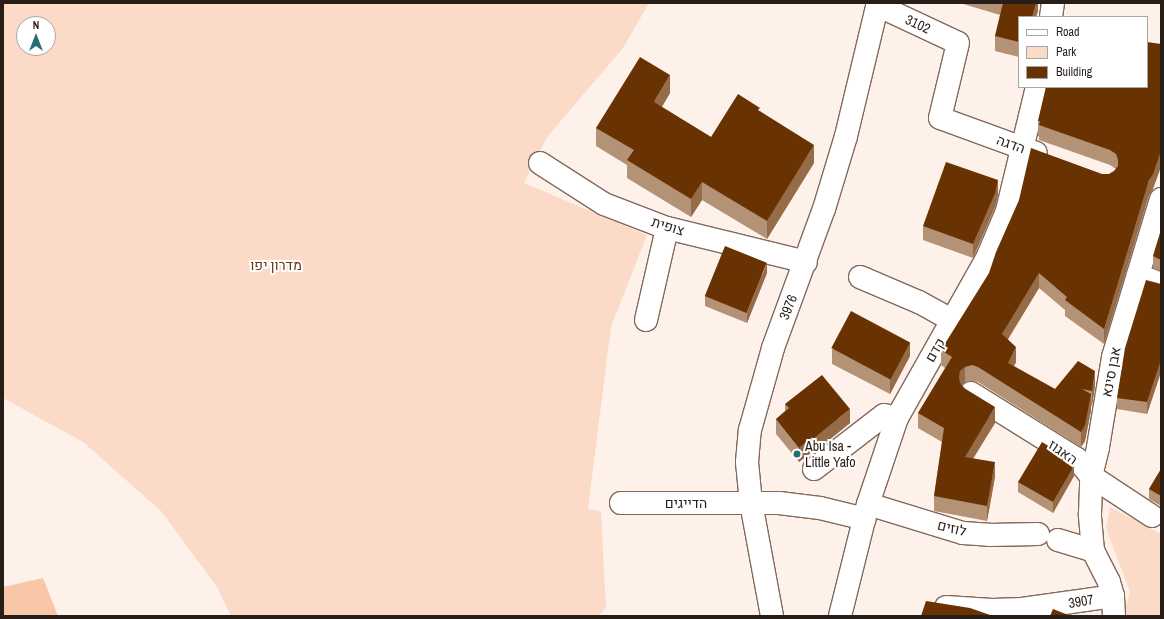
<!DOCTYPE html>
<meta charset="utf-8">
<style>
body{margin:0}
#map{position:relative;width:1164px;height:619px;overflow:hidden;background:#fdf1ea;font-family:"Archivo Narrow",Heebo,sans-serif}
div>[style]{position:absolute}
.green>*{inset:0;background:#fbdbc8}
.water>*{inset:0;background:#f9c7a8}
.roads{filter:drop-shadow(1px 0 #83695a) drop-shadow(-1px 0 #83695a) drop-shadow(0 1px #83695a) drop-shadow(0 -1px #83695a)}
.minor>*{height:22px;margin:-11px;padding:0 11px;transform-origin:11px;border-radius:11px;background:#fff}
.wall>*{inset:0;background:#b39276}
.shaded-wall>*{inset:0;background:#956b48}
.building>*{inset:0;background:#693203;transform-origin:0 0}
.dots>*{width:11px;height:11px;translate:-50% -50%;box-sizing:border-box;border:2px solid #fff;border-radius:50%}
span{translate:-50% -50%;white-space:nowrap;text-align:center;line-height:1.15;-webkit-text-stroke:4px #fff;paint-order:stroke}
.street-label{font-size:14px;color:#281e18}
.park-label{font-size:14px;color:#6c3811}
.poi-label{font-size:14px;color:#281e18}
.left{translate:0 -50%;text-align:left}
.frame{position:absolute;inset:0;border:4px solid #281e18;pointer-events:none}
.legend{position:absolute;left:1018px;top:16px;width:130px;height:72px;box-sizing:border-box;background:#fff;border:1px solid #a9a5a3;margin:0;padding:5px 7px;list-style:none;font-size:12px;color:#281e18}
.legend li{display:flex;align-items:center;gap:8px;height:20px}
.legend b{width:20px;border:1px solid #a9a5a3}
.north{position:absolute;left:16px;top:16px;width:40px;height:40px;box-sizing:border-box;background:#fff;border:1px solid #a9a5a3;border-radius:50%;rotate:0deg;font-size:11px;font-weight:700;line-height:16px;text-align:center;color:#281e18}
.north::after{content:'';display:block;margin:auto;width:14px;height:18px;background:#236e75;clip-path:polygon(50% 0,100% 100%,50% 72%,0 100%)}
</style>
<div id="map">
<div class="green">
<i style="clip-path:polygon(evenodd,3px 3px,649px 3px,623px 48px,547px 137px,524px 183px,647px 235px,611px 327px,588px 509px,601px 511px,606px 608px,598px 616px,231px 616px,217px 587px,161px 511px,83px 442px,3px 398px,3px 3px,24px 24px,48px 24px,48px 48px,24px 48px,24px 24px)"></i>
<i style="clip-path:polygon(1110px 507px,1161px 534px,1161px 616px,1123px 616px,1130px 592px,1106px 528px)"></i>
</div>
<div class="water">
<i style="clip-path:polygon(43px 578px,58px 616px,3px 616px,3px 587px)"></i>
</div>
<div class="roads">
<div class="minor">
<i style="left:877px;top:5px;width:89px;rotate:25.1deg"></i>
<i style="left:958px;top:43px;width:77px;rotate:103.5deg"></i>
<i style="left:940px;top:118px;width:102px;rotate:20deg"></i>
<i style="left:1051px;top:17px;width:14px;rotate:-82deg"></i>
<i style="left:540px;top:163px;width:76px;rotate:32.6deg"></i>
<i style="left:604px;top:204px;width:67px;rotate:20.9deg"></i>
<i style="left:667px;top:228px;width:143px;rotate:13.7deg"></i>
<i style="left:1138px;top:275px;width:25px;rotate:21deg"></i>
<i style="left:860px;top:277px;width:64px;rotate:23deg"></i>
<i style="left:919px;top:302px;width:39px;rotate:29deg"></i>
<i style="left:646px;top:320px;width:94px;rotate:-77.1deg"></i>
<i style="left:971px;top:393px;width:125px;rotate:31.9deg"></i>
<i style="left:1077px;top:459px;width:22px;rotate:51deg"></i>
<i style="left:1091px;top:476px;width:73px;rotate:33.3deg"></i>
<i style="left:814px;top:469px;width:88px;rotate:-37.6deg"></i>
<i style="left:884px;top:415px;width:13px;rotate:13deg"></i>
<i style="left:621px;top:503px;width:158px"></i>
<i style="left:779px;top:503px;width:41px;rotate:7deg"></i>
<i style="left:820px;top:508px;width:46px;rotate:13.7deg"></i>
<i style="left:868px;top:504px;width:99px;rotate:17deg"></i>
<i style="left:963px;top:533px;width:26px;rotate:4deg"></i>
<i style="left:989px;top:535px;width:49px;rotate:-1.2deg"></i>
<i style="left:1058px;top:540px;width:37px;rotate:17deg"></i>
<i style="left:946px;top:607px;width:46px;rotate:3.7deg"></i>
<i style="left:992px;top:610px;width:30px;rotate:-2deg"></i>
<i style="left:1022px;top:609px;width:92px;rotate:-8.1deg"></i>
<i style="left:772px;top:616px;width:115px;rotate:-100.5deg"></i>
<i style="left:751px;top:503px;width:41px;rotate:-95.6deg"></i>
<i style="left:747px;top:462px;width:32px;rotate:-85deg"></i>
<i style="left:750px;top:430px;width:85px;rotate:-74.3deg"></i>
<i style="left:773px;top:348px;width:148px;rotate:-69.9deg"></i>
<i style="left:824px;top:209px;width:76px;rotate:-73.2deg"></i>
<i style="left:846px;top:136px;width:137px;rotate:-76.5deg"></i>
<i style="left:840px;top:616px;width:115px;rotate:-76deg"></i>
<i style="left:868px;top:504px;width:91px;rotate:-71.4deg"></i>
<i style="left:897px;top:418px;width:184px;rotate:-60.6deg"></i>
<i style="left:987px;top:258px;width:51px;rotate:-66.9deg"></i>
<i style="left:1007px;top:211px;width:128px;rotate:-76.4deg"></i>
<i style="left:1114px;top:616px;width:20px;rotate:-93deg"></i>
<i style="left:1113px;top:596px;width:15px;rotate:-106deg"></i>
<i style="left:1109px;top:582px;width:35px;rotate:-117deg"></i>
<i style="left:1093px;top:551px;width:37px;rotate:-95deg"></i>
<i style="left:1090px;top:514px;width:38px;rotate:-88deg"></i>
<i style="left:1091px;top:476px;width:30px;rotate:-76deg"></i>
<i style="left:1098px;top:447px;width:91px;rotate:-80.5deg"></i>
<i style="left:1113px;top:357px;width:165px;rotate:-73.1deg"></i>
</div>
</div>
<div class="wall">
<i style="clip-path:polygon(960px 3px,1038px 3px,1038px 11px,1036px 17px,1019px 17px,1019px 57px,995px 51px,995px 36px,1000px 15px)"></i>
<i style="clip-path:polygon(1046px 87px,1153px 189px,1149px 195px,1104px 344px,1065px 316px,1065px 310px,1039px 288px,1008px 339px,1016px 362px,1014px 366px,1055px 389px,1095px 386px,1092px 406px,1091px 406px,1091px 410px,1085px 441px,1081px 447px,978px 382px,972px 381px,965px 382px,962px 385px,995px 423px,973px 458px,995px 477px,987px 521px,934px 511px,934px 496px,942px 442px,918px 428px,918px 413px,945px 368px,941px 365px,941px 350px,1102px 174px,1109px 174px,1114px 171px,1116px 169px,1110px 165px,1039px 140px,1039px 136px,1038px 136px,1038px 121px)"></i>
<i style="clip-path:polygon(670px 93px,662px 107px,711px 137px,760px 111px,814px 163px,767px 239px,702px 200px,691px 217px,627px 178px,627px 165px,596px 146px,596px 128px)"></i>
<i style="clip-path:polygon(998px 195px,995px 207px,973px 258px,923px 240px,923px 226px)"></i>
<i style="clip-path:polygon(1161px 230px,1161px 271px,1153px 268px,1153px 256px)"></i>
<i style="clip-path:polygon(767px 273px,747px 323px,705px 306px,705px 296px)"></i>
<i style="clip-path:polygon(1161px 284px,1161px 372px,1147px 414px,1117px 409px,1117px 398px)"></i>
<i style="clip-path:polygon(832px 349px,910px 356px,890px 394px,832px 364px)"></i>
<i style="clip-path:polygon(785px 404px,850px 423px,813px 453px,812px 452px,799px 462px,776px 434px,776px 419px,785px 411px)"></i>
<i style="clip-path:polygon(1068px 460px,1074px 476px,1053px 513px,1018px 492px,1018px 482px)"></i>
<i style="clip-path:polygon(1161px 469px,1161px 506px,1149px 499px,1149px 489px)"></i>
</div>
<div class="shaded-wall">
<i style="clip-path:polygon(1033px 3px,1038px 3px,1038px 11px,1036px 17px,1032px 17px)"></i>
<i style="clip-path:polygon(670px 75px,670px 93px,654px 120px,654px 102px)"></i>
<i style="clip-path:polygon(814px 145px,814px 163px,767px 239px,767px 221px)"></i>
<i style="clip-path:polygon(1161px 151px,1161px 167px,1153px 189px,1149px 195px,1104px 344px,1104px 329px,1149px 180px)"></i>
<i style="clip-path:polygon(998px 180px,998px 195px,995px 207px,973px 258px,973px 244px)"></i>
<i style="clip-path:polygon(702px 182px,702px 200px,691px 217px,691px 199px)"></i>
<i style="clip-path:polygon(767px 263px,767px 273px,747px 323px,747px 313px)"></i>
<i style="clip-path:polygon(1039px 273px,1039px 288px,1002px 349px,1002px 334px)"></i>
<i style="clip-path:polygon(910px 342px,910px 356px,890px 394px,890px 379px)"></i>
<i style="clip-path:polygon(1016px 347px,1016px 362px,1008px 378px,1008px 363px)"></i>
<i style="clip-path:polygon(1161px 360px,1161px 372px,1147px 414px,1147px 402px)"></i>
<i style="clip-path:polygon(965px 367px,965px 382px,960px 387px,959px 377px,960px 371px)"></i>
<i style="clip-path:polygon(1095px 371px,1095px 386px,1092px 406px,1092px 391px)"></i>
<i style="clip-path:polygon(1091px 394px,1091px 410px,1085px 441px,1081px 447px,1081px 432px)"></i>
<i style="clip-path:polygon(995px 407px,995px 423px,965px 472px,965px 457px)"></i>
<i style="clip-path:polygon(850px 409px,850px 423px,813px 453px,813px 439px)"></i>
<i style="clip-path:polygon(812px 437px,812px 452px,799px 462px,799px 448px)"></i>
<i style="clip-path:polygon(995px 462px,995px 477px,987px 521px,987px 506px)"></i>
<i style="clip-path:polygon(1074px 466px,1074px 476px,1053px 513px,1053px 502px)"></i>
</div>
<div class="building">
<i style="clip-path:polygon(1003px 3px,1036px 3px,1032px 17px,1019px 17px,1019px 42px,995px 36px)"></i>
<i style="clip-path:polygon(1147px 42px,1161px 44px,1161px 151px,1153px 174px,1149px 180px,1104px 329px,1065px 300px,1067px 297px,1039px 273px,1002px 334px,1016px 347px,1008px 363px,1055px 389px,1078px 361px,1095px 371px,1092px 391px,1082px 389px,1091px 394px,1085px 425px,1081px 432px,978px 367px,972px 365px,965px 367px,960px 371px,959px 377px,960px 383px,964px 388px,995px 407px,965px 457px,995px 462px,987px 506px,934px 496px,944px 428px,918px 413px,952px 357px,941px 350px,989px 273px,996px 252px,1019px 200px,1031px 148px,1102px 174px,1109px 174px,1114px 171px,1118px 166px,1118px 160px,1116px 154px,1110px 150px,1039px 125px,1040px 121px,1038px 121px,1046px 87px,1147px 87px)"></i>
<i style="clip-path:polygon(640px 57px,670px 75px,654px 102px,711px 137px,738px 94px,760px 108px,758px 110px,814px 145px,767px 221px,702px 182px,691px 199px,627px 160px,634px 150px,596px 128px)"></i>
<i style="clip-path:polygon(946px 162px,998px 180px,995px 193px,973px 244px,923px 226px)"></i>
<i style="clip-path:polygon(1161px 230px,1161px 260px,1153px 256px)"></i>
<i style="left:725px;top:246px;width:45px;height:54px;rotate:22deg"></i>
<i style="clip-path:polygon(1146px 280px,1161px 284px,1161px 360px,1147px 402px,1117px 398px,1125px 348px)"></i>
<i style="left:851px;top:311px;width:67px;height:42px;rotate:28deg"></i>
<i style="clip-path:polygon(822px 375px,850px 409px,813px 439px,812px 437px,799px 448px,776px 419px,789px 408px,785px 404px)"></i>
<i style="clip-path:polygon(1042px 442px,1068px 458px,1067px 459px,1074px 466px,1053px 502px,1018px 482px)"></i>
<i style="clip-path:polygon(1161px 469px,1161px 496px,1149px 489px)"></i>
<i style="clip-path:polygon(926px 601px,970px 608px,993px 616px,921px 616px)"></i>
<i style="clip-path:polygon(1053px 609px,1071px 616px,1050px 616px)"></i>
</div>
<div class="dots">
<i style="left:797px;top:454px;background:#236e75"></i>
</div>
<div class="street-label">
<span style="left:918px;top:24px;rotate:25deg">3102</span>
<span style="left:1011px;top:144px;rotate:20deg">הדגה</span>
<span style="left:668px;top:226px;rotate:17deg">צופית</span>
<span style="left:788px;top:307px;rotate:-68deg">3976</span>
<span style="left:935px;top:350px;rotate:-60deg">קדם</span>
<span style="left:1111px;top:372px;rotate:-79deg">אבן סינא</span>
<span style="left:1063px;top:452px;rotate:35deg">האגוז</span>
<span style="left:686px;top:503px">הדייגים</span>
<span style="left:952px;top:528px;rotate:14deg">לוזים</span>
<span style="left:1081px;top:601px;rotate:-9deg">3907</span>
</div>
<div class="park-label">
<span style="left:276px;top:265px">מדרון יפו</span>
</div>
<div class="poi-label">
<span class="left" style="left:805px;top:454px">Abu Isa -<br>Little Yafo</span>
</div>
<div class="frame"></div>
<ul class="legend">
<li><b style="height:5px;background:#fff"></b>Road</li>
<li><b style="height:11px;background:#fbdbc8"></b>Park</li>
<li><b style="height:11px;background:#693203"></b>Building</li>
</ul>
<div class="north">N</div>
</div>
